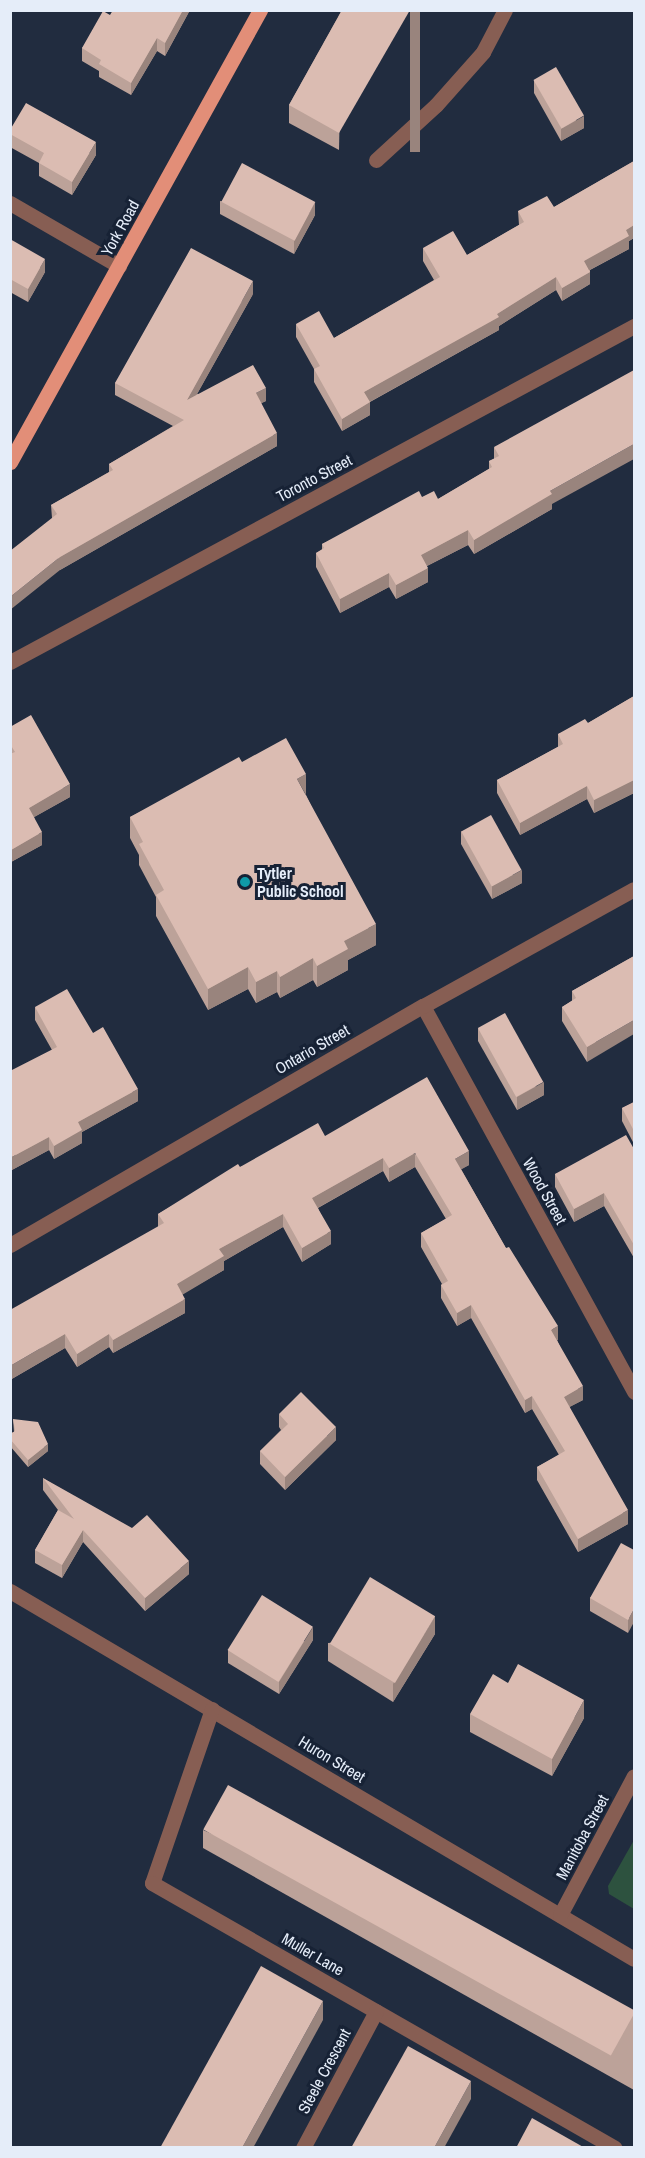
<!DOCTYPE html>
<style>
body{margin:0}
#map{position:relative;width:645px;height:2158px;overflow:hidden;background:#212c3f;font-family:"Archivo Narrow",sans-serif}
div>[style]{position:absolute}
.green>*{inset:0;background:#2d523f}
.service>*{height:15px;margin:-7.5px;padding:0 7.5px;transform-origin:7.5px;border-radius:7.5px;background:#875e53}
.minor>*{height:15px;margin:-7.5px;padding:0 7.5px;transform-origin:7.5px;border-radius:7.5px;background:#875e53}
.primary>*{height:15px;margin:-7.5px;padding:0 7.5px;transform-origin:7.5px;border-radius:7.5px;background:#e28e78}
.wall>*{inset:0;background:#bca299}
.shaded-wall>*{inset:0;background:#99847d;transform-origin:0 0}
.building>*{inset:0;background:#dbbcb2;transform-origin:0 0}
.dots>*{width:16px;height:16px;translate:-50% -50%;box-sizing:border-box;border:3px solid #172235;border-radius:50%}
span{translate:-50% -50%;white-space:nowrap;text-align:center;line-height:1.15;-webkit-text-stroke:6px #172235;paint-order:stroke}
.street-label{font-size:16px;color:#e5edf9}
.poi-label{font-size:16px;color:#e5edf9;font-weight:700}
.left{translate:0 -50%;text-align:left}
.frame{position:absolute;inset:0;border:12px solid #e5edf9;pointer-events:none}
</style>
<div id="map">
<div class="green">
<i style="clip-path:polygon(634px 1840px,634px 1909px,609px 1894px,608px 1886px)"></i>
</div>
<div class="service">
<i style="left:376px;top:160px;width:81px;rotate:-42.5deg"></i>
<i style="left:436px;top:105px;width:71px;rotate:-48.4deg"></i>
<i style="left:483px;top:52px;width:47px;rotate:-62.4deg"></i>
</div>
<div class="minor">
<i style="left:10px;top:203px;width:126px;rotate:30deg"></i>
<i style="left:10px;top:662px;width:709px;rotate:-28.3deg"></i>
<i style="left:423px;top:1006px;width:440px;rotate:61.3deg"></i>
<i style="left:10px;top:1245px;width:477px;rotate:-30.1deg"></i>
<i style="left:423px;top:1006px;width:241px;rotate:-29deg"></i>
<i style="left:10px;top:1591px;width:724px;rotate:30.53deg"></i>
<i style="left:212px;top:1709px;width:184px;rotate:109deg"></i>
<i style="left:152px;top:1883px;width:533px;rotate:29.78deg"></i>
<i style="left:560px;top:1915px;width:157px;rotate:-62deg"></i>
<i style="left:303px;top:2148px;width:155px;rotate:-61.9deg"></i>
</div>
<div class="primary">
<i style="left:10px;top:462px;width:517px;rotate:-61.05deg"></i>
</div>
<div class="wall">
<i style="clip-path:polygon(190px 10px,165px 56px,157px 51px,131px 95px,99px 77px,99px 71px,82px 61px,82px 48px,110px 15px)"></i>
<i style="clip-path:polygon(342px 10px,339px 150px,289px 123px,289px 105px)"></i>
<i style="clip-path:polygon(534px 80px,584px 128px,561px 141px,534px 93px)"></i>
<i style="clip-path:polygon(10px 130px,96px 155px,72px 195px,39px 176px,39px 163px,10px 147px)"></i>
<i style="clip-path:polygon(634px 161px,634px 238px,629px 241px,629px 249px,590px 270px,590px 284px,562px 301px,556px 290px,499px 326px,499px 330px,370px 402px,370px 415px,342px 431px,314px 382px,314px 369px,296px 337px,296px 324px,334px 338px,434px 280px,423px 261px,423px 248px,467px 255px,519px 225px,518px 211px,554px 207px)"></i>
<i style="clip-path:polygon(220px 201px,315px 215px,294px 254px,220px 214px)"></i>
<i style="clip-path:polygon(10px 239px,45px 272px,28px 302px,10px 292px)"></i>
<i style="clip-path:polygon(253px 294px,197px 394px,266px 401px,261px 403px,277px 446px,60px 570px,52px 518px,51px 505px,109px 472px,109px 464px,173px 426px,115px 395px,115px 383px)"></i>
<i style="clip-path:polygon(494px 447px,552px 504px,552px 509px,474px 554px,468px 545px,427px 566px,428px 582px,396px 599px,389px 587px,340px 613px,316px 567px,316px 553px,322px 550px,322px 544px,422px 497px,438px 499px,489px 469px,489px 461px,494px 459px)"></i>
<i style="clip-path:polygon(634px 696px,634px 793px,594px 813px,587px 799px,520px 835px,497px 793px,497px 780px,558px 747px,558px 734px,588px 723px)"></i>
<i style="clip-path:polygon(10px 727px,70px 797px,34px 817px,42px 845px,11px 862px)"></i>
<i style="clip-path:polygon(242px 762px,306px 795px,376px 945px,348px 960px,348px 970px,317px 987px,313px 980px,280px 998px,277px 992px,256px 1003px,248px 989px,208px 1010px,156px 916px,156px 897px,139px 865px,139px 855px,130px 838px,130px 817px)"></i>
<i style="clip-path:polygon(461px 831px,522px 883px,492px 899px,461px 844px)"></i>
<i style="clip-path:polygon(634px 956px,587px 1062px,562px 1021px,562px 1007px,572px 1001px,572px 991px)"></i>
<i style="clip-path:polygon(35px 1007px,93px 1033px,138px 1101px,82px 1132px,82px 1143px,54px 1159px,49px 1150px,10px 1171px,52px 1050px,35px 1020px)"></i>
<i style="clip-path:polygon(478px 1028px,544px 1095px,517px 1110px,478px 1041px)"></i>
<i style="clip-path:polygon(634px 1102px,634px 1144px,622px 1121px,622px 1108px)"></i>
<i style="clip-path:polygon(325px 1136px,469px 1165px,461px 1169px,558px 1340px,557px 1340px,583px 1400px,569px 1407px,628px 1524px,578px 1552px,537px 1480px,537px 1467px,559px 1455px,532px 1409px,525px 1413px,471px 1318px,457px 1326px,441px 1298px,441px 1285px,442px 1284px,421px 1247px,421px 1233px,446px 1219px,415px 1167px,389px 1182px,383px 1171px,318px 1208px,331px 1244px,302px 1262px,283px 1227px,224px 1261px,224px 1270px,182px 1294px,185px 1313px,113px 1353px,109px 1347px,77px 1367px,65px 1348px,10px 1380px,158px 1227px,158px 1214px,240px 1167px)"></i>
<i style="clip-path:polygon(634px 1149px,634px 1258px,604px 1206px,574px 1222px,555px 1187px,555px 1174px)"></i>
<i style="clip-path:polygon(634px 1292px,634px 1309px,633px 1306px,633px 1293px)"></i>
<i style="clip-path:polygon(279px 1414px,336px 1440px,285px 1490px,260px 1464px,260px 1451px,281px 1430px,279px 1427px)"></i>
<i style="clip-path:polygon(13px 1419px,48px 1451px,28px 1467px,10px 1446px,10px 1434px,14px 1432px)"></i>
<i style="clip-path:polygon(43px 1478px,189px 1574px,145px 1611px,83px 1542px,62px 1578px,35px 1563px,35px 1550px,58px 1510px,43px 1490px)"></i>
<i style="clip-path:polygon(634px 1550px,628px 1633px,590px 1611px,590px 1598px)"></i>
<i style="clip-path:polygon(435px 1634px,393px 1702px,328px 1661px,328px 1643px)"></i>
<i style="clip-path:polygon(313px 1640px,279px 1694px,228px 1663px,228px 1650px)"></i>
<i style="clip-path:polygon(470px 1714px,584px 1718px,552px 1776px,470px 1732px)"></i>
<i style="clip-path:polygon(203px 1830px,634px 2013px,634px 2090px,203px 1848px)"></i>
</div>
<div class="shaded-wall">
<i style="clip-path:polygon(183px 10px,190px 10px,165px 56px,165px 43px)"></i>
<i style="left:410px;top:10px;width:10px;height:142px"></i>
<i style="clip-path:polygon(157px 38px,157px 51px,131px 95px,131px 83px)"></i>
<i style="clip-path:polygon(584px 116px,584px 128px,561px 141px,561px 129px)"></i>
<i style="clip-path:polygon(96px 142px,96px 155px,72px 195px,72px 182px)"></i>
<i style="clip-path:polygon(315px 202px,315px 215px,294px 254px,294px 241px)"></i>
<i style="clip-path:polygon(634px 225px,634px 238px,629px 241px,629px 249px,584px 273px,584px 261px,626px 230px)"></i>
<i style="clip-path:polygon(45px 259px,45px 272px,28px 302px,28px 289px)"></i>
<i style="clip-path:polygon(590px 272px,590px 284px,562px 301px,562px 288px)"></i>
<i style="clip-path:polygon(556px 277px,556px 290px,499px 326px,499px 330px,364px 405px,364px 392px,497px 314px)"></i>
<i style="clip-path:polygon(253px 281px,253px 294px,187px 412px,187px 400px)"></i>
<i style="clip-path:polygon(266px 388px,266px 401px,256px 406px,256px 393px)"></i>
<i style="clip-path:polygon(370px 402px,370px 415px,342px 431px,342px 419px)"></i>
<i style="clip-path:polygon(277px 433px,277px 446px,60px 570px,10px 610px,10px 597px,60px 557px)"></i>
<i style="clip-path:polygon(634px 444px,634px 459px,552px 504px,552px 509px,474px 554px,474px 540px,550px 491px)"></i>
<i style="clip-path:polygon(468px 530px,468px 545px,421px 569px,421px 555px)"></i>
<i style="clip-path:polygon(428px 568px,428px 582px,396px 599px,396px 585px)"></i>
<i style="clip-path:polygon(389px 573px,389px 587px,340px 613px,340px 599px)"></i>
<i style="clip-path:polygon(306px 774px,306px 795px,297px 779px)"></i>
<i style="clip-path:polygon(634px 780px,634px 793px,594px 813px,594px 800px)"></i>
<i style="clip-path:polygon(70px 784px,70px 797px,29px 820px,29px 808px)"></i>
<i style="clip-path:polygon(587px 786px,587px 799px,520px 835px,520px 823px)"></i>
<i style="clip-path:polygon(42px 832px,42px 845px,11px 862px,11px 850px)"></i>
<i style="clip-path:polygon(522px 870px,522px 883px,492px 899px,492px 886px)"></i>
<i style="clip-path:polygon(376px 924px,376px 945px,348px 960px,348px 970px,317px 987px,317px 966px,344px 941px)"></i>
<i style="clip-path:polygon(313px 958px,313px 980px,280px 998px,280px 977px)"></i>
<i style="clip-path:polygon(248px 967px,248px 989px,208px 1010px,208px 989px)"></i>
<i style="clip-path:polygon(277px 971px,277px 992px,256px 1003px,256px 982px)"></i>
<i style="clip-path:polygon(634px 1020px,634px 1034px,587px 1062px,587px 1047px)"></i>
<i style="clip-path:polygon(544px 1082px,544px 1095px,517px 1110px,517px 1097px)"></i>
<i style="clip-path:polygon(138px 1089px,138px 1101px,82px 1132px,82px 1143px,54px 1159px,54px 1146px,78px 1122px)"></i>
<i style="clip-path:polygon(49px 1137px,49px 1150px,10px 1171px,10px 1158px)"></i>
<i style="clip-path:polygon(469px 1151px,469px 1165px,455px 1173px,455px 1159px)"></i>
<i style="clip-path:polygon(415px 1153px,415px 1167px,389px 1182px,389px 1168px)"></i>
<i style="clip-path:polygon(383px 1158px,383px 1171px,312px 1211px,312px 1198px)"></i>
<i style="clip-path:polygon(604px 1193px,604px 1206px,574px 1222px,574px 1209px)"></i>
<i style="clip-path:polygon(283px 1214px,283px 1227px,224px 1261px,224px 1270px,177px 1298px,177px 1284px,219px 1249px)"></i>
<i style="clip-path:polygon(331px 1231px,331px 1244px,302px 1262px,302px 1248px)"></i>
<i style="clip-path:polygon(185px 1299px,185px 1313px,113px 1353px,113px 1340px)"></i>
<i style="clip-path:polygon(471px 1305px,471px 1318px,457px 1326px,457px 1313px)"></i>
<i style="clip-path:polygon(558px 1326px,558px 1340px,551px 1343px,551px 1330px)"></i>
<i style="clip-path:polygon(65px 1334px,65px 1348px,10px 1380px,10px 1366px)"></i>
<i style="clip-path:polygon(109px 1334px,109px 1347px,77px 1367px,77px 1354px)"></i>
<i style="clip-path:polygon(583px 1386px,583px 1400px,564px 1410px,564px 1397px)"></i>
<i style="clip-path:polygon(532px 1396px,532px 1409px,525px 1413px,525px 1400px)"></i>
<i style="clip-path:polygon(336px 1427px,336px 1440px,285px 1490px,285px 1477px)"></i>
<i style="clip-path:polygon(48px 1444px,48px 1451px,28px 1467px,28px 1460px)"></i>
<i style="clip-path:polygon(628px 1510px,628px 1524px,578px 1552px,578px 1539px)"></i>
<i style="clip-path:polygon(83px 1530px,83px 1542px,62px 1578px,62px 1565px)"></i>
<i style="clip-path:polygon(189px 1561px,189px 1574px,145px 1611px,145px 1598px)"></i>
<i style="clip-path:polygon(634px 1609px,634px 1622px,628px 1633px,628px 1620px)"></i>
<i style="clip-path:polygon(435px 1616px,435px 1634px,393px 1702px,393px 1684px)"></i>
<i style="clip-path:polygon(313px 1627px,313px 1640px,279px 1694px,279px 1682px)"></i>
<i style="clip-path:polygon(584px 1700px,584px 1718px,552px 1776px,552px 1759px)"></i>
<i style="clip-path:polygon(323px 2001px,323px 2020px,253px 2148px,242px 2148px)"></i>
<i style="clip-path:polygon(471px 2081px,471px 2099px,444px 2148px,434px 2148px)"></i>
</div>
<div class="building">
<i style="clip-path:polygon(113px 10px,183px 10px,165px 43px,157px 38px,131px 83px,99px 64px,101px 60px,82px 48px,103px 11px,110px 15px)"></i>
<i style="clip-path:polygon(342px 10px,410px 10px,339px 133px,289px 105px)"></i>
<i style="left:556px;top:67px;width:56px;height:26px;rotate:60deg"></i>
<i style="clip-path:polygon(26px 103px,96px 142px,72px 182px,39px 163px,44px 153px,10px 134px,10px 130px)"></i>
<i style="clip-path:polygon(634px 161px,634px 225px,626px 230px,629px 236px,584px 261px,590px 272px,562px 288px,556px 277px,497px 314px,499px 317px,364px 392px,370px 402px,342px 419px,314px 369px,320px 366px,296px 324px,319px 311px,334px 338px,440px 277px,423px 248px,453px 231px,467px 255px,524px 222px,518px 211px,547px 196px,554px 207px)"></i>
<i style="left:242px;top:163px;width:83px;height:44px;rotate:28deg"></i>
<i style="clip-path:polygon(10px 239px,45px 259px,28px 289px,10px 279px)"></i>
<i style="clip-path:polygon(191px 248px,253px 281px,187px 400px,253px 365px,266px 388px,256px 393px,277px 433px,60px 557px,10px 597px,10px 551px,57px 514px,51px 505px,113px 470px,109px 464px,184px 420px,115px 383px)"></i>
<i style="clip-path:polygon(634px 370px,634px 444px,550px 491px,552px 494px,474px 540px,468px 530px,421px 555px,428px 568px,396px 585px,389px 573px,340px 599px,316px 553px,324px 548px,322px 544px,419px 491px,422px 497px,434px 491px,438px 499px,492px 467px,489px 461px,499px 456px,494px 447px)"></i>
<i style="clip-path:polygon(634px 696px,634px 780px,594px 800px,587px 786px,520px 823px,497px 780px,563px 744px,558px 734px,585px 719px,588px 723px)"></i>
<i style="clip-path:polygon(31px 715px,70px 784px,29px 808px,42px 832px,11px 850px,10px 754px,15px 752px,10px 744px,10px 727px)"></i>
<i style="clip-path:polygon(286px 738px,306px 774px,297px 779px,376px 924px,344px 941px,348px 949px,317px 966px,313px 958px,280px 977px,277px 971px,256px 982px,248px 967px,208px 989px,156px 895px,164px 890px,139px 844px,143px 842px,130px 817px,239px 757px,242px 762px)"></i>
<i style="left:491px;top:815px;width:63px;height:34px;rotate:61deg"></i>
<i style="clip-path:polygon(634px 956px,634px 1020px,587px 1047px,562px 1007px,576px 998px,572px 991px)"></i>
<i style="clip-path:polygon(67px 989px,93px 1033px,103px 1027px,138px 1089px,78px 1122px,82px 1130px,54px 1146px,49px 1137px,10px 1158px,10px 1071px,57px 1047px,35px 1007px)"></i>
<i style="left:505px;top:1013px;width:79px;height:31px;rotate:61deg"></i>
<i style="clip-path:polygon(427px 1077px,469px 1151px,455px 1159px,506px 1248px,509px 1247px,558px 1326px,551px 1330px,583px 1386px,564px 1397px,628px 1510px,578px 1539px,537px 1467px,565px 1451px,532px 1396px,525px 1400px,471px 1305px,457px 1313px,441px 1285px,448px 1281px,421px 1233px,452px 1215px,415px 1153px,389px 1168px,383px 1158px,312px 1198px,331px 1231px,302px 1248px,283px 1214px,219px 1249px,224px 1256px,177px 1284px,185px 1299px,113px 1340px,109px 1334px,77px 1354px,65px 1334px,10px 1366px,10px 1310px,164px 1223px,158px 1214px,238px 1164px,240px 1167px,318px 1123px,325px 1136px)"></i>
<i style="clip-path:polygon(634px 1102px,634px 1131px,622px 1108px)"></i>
<i style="clip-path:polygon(626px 1135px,634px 1149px,634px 1245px,604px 1193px,574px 1209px,555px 1174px)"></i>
<i style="clip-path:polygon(301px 1392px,336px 1427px,285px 1477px,260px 1451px,288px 1424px,279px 1414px)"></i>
<i style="clip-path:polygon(13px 1419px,38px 1422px,48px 1444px,28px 1460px,10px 1439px,10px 1434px,15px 1431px)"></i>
<i style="clip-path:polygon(43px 1478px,132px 1528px,147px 1515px,189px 1561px,145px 1598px,83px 1530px,62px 1565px,35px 1550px,58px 1510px,74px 1519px)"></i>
<i style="clip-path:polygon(621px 1543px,634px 1550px,634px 1609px,628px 1620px,590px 1598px)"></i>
<i style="left:370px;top:1577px;width:76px;height:78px;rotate:31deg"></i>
<i style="left:262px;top:1595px;width:60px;height:65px;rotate:32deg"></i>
<i style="clip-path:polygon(518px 1664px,584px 1700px,552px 1759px,470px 1714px,493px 1674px,508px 1683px)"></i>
<i style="left:228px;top:1785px;width:466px;height:51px;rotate:29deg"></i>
<i style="clip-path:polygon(261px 1966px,323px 2001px,242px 2148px,160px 2148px)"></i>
<i style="clip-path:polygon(408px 2046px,471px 2081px,434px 2148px,351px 2148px)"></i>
<i style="clip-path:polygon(532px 2118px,585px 2148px,516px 2148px)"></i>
</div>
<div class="dots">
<i style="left:245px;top:882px;background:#0f9aa8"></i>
</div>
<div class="street-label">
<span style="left:120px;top:228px;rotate:-61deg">York Road</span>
<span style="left:314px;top:478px;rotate:-28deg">Toronto Street</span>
<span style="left:312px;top:1049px;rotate:-30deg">Ontario Street</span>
<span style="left:545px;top:1191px;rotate:61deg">Wood Street</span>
<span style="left:332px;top:1759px;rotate:31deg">Huron Street</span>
<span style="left:582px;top:1837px;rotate:-62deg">Manitoba Street</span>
<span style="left:313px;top:1954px;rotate:30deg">Muller Lane</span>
<span style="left:324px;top:2071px;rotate:-62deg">Steele Crescent</span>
</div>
<div class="poi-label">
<span class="left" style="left:257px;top:882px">Tytler<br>Public School</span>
</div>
<div class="frame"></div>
</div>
